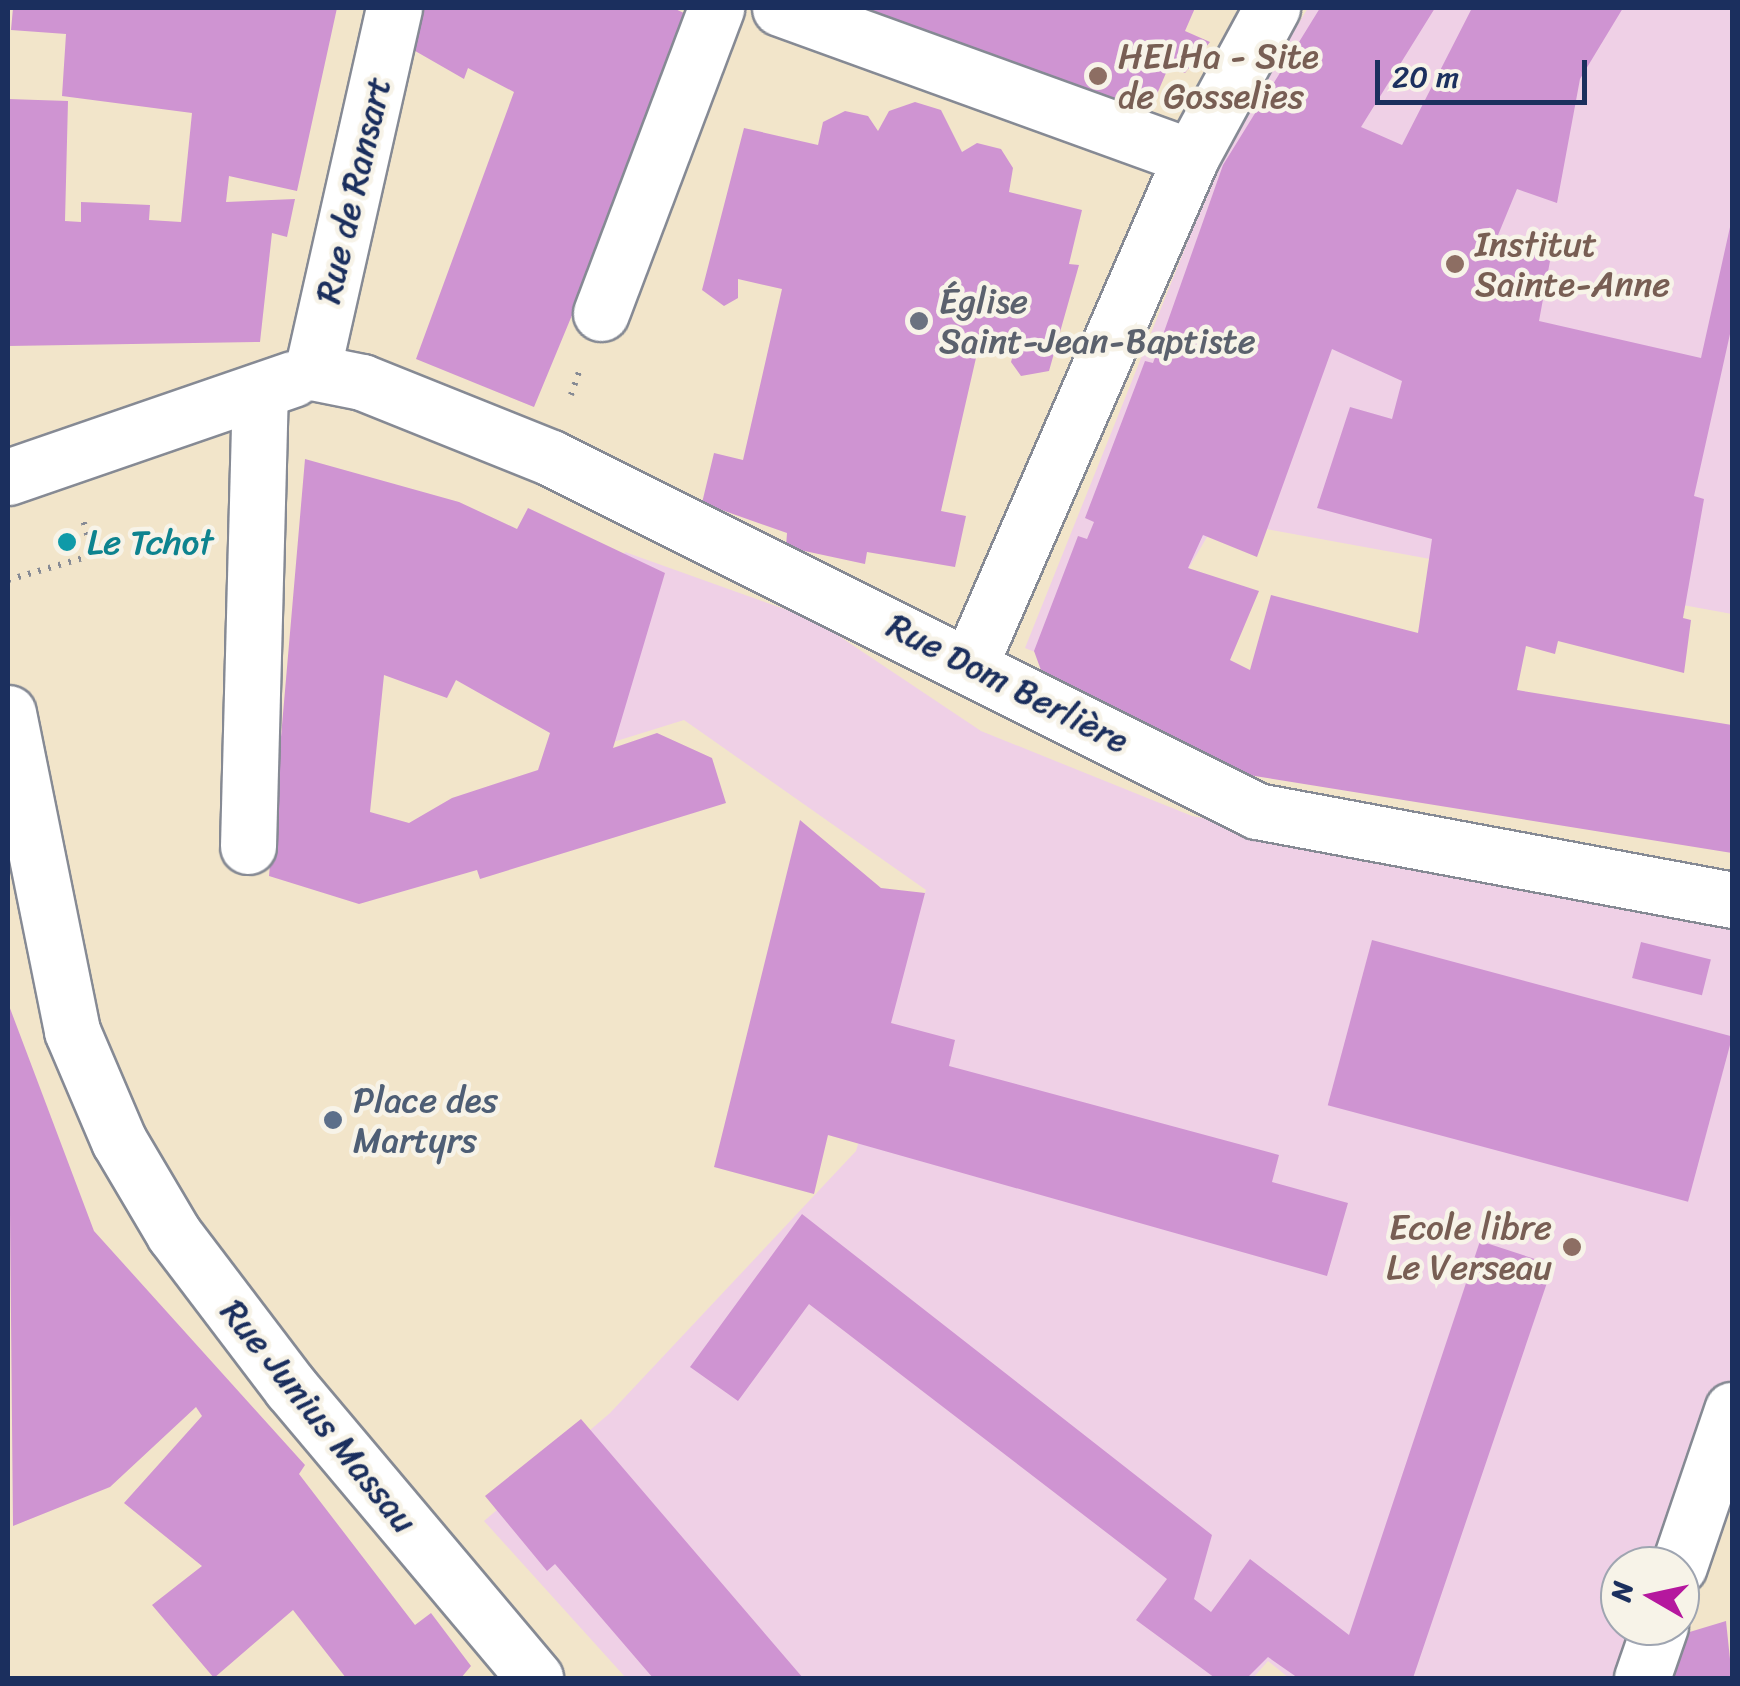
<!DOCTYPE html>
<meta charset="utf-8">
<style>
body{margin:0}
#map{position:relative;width:1740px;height:1686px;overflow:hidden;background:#f2e5ca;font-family:Sriracha,sans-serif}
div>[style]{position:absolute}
.built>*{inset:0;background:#efd0e6}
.building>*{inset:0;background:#cf94d2;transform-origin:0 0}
.path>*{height:6px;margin-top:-3px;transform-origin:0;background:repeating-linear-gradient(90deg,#868a94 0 2.5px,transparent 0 10.5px)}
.roads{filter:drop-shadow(2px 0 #868a94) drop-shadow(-2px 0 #868a94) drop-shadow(0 2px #868a94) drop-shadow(0 -2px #868a94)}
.minor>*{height:55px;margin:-27.5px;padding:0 27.5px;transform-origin:27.5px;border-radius:27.5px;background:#fff}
.major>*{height:55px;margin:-27.5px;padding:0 27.5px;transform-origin:27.5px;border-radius:27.5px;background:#fff}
.dots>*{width:28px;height:28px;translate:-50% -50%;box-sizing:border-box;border:5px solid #f7f3e8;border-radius:50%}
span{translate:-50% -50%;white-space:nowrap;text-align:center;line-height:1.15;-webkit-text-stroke:9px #f7f3e8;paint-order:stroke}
.education-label{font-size:35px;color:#785e54}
.left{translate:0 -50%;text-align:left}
.right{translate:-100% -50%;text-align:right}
.street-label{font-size:35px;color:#1b2f5e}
.worship-label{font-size:35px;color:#5b616d}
.culture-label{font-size:35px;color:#0d838f}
.service-label{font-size:35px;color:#4e5e75}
.frame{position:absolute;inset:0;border:10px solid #1b2f5e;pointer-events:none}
.north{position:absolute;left:1600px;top:1546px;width:100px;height:100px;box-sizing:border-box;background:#f7f3e8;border:2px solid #9fa5b1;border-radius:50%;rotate:279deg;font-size:28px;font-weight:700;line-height:40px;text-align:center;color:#1b2f5e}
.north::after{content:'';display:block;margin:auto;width:35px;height:45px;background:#b5179e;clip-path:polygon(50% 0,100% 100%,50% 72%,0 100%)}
.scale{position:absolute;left:1375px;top:60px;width:212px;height:45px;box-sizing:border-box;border:5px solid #1b2f5e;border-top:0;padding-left:12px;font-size:30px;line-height:35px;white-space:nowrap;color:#1b2f5e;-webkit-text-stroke:8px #f7f3e8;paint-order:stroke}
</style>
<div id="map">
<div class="built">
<i style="clip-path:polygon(1308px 8px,1732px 8px,1732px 614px,1217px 520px,1119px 686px,1025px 648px,1230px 136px)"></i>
<i style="clip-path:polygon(625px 552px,815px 620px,981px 731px,1192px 816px,1732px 923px,1732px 1394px,1667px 1566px,1620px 1566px,1620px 1626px,1645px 1626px,1625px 1678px,1289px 1678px,1268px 1661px,1253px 1678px,626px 1678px,484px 1521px,610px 1413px,856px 1151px,886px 1048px,881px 1008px,926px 890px,684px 720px,549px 762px)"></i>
</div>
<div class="building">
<i style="clip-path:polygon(13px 8px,337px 8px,297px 191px,229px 176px,226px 202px,295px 199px,287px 237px,272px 233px,260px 342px,8px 346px,8px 99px,68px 101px,65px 221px,81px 222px,81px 202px,150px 205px,149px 220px,181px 222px,192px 113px,62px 96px,66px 34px,11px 30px)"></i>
<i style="clip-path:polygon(425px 8px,673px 8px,695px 18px,534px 407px,416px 359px,514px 92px,468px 68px,464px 79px,410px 48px)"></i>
<i style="clip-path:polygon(839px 8px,1195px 8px,1185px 31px,1210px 42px,1185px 73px,1169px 66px,1145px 122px)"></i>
<i style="clip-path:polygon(evenodd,1320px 8px,1435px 8px,1361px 127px,1402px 145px,1472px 8px,1623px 8px,1580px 79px,1557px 203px,1517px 189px,1496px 240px,1550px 261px,1539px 321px,1701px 358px,1732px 218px,1732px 325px,1694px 496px,1704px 499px,1683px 618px,1691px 620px,1684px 673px,1558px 641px,1555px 654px,1526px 646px,1517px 690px,1732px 725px,1732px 853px,1218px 770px,1046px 684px,1034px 651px,1078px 536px,1087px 539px,1094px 522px,1085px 518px,1145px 361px,1153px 363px,1223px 165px,1320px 8px,1332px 349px,1402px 381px,1392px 419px,1350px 407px,1317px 508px,1432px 539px,1418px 633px,1271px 595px,1250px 670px,1230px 660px,1259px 591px,1188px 568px,1203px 535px,1257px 557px,1332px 349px)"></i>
<i style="clip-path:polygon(915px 102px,941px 110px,962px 152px,977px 143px,1001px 149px,1013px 168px,1009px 192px,1082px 210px,1069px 264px,1079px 265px,1049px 371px,1021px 376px,1011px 362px,1016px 345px,981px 336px,941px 511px,966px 516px,955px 567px,867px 552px,865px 564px,786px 547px,787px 533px,702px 503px,714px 453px,743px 460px,782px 289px,738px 279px,738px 298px,724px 306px,702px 290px,744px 128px,818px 145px,823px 122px,845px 111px,868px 116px,878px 131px,889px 111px)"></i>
<i style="clip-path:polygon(evenodd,305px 459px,459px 502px,517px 529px,528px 508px,665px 573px,613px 748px,657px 733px,712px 758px,726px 803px,480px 879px,477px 870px,359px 904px,269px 876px,305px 459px,384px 675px,447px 698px,456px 680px,550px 733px,538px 770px,452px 798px,409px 823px,370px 812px,384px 675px)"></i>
<i style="clip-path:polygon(800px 820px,881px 888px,925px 893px,891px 1023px,955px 1040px,949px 1066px,1279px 1155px,1272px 1182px,1348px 1203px,1327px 1276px,828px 1135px,814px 1194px,714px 1167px)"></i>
<i style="left:1372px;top:940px;width:373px;height:171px;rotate:15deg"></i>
<i style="left:1641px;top:942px;width:72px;height:37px;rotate:14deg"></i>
<i style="clip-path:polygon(8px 1003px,94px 1231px,305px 1465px,299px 1474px,415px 1625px,431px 1613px,471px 1666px,461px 1678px,346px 1678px,293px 1610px,214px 1678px,152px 1605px,202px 1566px,124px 1503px,202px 1416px,196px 1407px,110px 1487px,13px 1526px)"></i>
<i style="clip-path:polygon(802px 1214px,1212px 1535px,1194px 1599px,1211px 1612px,1250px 1559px,1349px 1635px,1480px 1241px,1553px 1265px,1413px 1678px,1298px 1678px,1268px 1657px,1247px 1678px,1215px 1678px,1136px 1620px,1167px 1579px,809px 1304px,738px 1401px,690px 1367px)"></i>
<i style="clip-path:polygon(581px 1419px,803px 1678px,653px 1678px,555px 1564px,547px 1571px,485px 1496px)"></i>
<i style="clip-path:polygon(1726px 1621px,1732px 1678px,1659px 1678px,1673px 1637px)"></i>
</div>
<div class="path">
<i style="left:571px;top:395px;width:28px;rotate:-71deg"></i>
<i style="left:8px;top:580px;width:89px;rotate:-16.4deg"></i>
<i style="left:93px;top:555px;width:41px;rotate:-105.8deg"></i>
</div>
<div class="roads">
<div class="minor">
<i style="left:780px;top:8px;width:437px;rotate:19.9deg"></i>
<i style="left:601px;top:313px;width:326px;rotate:-69.3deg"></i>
<i style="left:312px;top:372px;width:51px;rotate:11.3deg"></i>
<i style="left:362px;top:382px;width:204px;rotate:21.9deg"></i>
<i style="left:551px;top:458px;width:789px;rotate:26.57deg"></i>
<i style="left:1257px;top:811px;width:483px;rotate:10.6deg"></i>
<i style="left:312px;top:372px;width:373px;rotate:-77.3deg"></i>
<i style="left:8px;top:477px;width:301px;rotate:-19deg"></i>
<i style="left:971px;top:662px;width:551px;rotate:-66.46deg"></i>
<i style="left:1191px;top:157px;width:170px;rotate:-61.5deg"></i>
<i style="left:248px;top:846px;width:455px;rotate:-88.5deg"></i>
<i style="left:1679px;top:1566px;width:165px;rotate:-71.2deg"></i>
<i style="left:1642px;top:1678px;width:55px;rotate:-70.9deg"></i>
</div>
<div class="major">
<i style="left:8px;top:713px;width:324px;rotate:78.6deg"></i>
<i style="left:72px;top:1031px;width:120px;rotate:66.9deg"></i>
<i style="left:119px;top:1141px;width:108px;rotate:59.4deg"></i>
<i style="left:174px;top:1234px;width:193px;rotate:52.8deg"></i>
<i style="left:291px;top:1388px;width:379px;rotate:49.9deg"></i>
</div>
</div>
<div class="dots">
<i style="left:1098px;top:76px;background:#8d6e63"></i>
<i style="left:1455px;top:264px;background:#8d6e63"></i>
<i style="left:919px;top:321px;background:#6b7280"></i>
<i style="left:67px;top:542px;background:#0f9aa8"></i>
<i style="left:333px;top:1120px;background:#5c6f8a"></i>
<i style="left:1572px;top:1247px;background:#8d6e63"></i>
</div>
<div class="education-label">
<span class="left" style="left:1118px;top:76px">HELHa - Site<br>de Gosselies</span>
<span class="left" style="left:1475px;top:264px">Institut<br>Sainte-Anne</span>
<span class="right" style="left:1552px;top:1247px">Ecole libre<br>Le Verseau</span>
</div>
<div class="street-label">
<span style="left:353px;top:190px;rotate:-77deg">Rue de Ransart</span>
<span style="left:1008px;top:683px;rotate:27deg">Rue Dom Berlière</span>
<span style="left:319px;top:1416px;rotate:51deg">Rue Junius Massau</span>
</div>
<div class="worship-label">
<span class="left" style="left:939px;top:321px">Église<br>Saint-Jean-Baptiste</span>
</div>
<div class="culture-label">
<span class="left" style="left:87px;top:542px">Le Tchot</span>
</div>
<div class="service-label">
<span class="left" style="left:353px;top:1120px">Place des<br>Martyrs</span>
</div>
<div class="frame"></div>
<div class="north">N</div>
<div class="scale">20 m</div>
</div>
